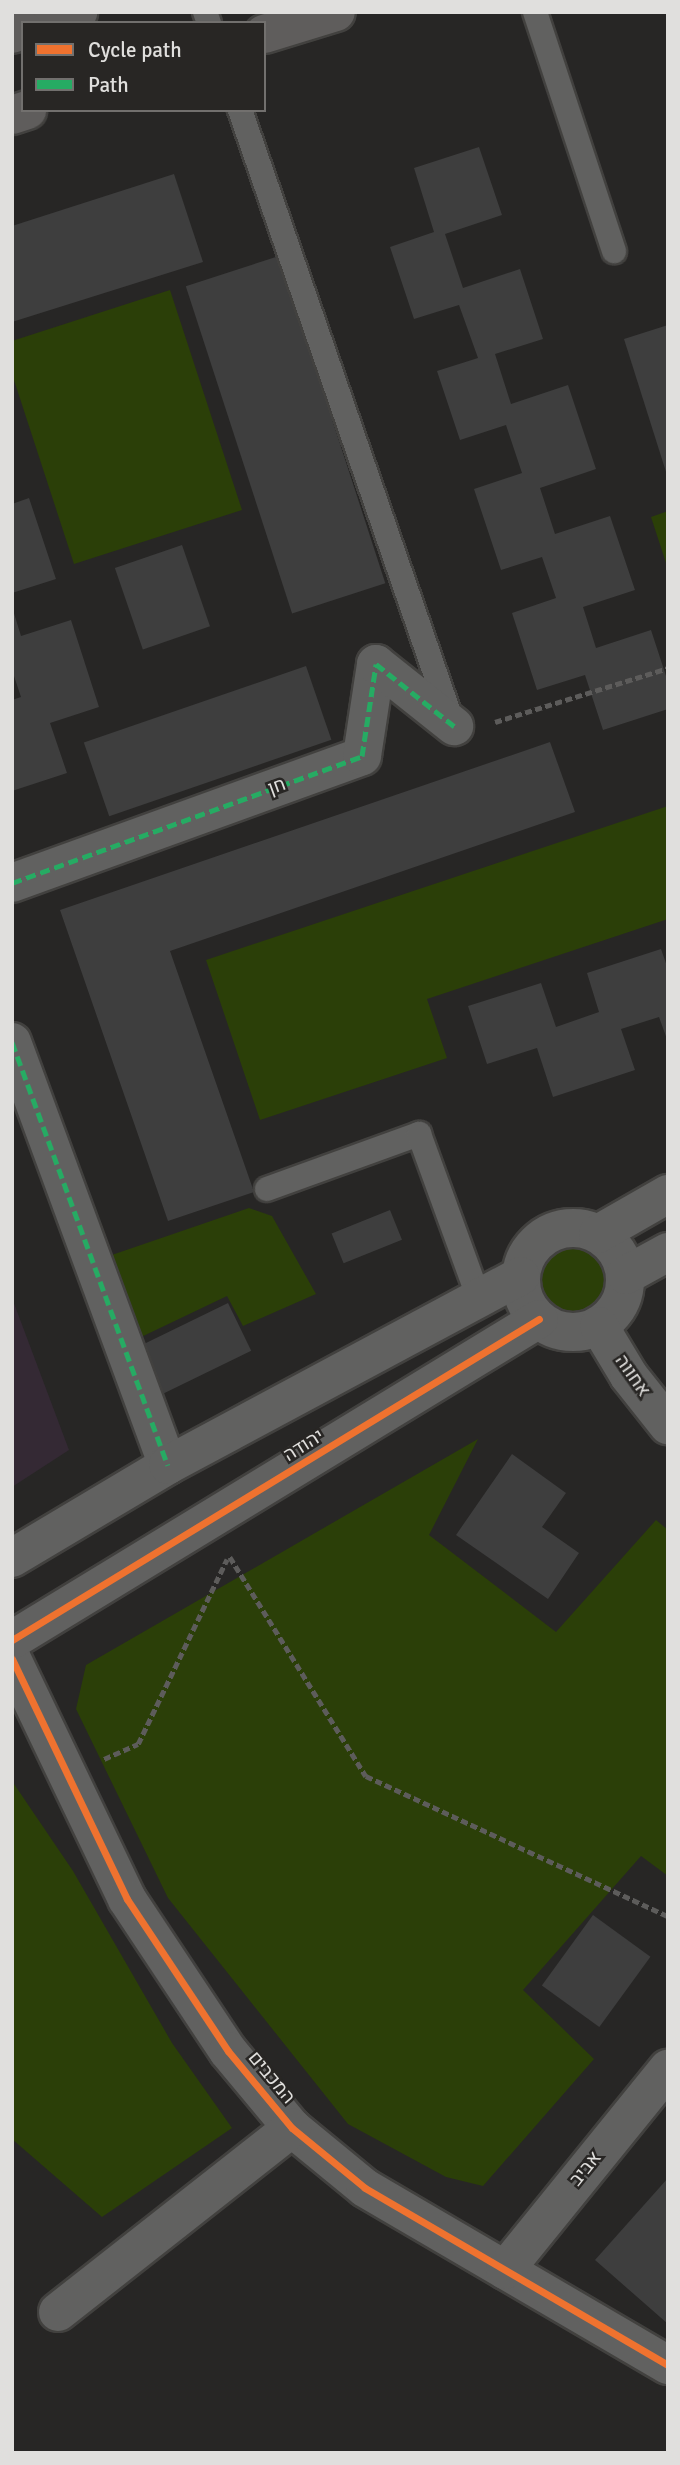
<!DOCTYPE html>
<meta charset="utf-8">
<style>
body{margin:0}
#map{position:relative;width:680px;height:2465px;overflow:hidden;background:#272625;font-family:Signika,Heebo,sans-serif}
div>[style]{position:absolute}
.education>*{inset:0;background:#342934}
.green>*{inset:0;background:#2b3f08}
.round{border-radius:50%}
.building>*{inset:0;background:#3e3e3e;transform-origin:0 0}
.path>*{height:4.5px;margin-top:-2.25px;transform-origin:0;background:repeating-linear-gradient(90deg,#5d5c5b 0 7px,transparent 0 10.5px)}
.roads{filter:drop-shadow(2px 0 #42413f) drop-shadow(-2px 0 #42413f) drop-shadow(0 2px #42413f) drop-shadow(0 -2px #42413f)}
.service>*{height:24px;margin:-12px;padding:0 12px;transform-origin:12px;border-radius:12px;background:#616160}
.pedestrian>*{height:38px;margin:-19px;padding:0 19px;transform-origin:19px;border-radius:19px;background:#616160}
.minor>*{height:38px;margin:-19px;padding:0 19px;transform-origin:19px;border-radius:19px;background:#616160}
.tertiary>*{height:38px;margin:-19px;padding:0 19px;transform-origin:19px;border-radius:19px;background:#616160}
.tertiary>.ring{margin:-19px;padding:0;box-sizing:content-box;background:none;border:38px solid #616160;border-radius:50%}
.secondary>*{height:38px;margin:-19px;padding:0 19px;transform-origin:19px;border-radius:19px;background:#5f5d5c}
.quiet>*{height:5px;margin-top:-2.5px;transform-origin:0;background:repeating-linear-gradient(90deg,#26ab63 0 10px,transparent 0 15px)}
.cycleway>*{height:7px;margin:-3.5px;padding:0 3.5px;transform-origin:3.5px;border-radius:3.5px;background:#ef722f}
span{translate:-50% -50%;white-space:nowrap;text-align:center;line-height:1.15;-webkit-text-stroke:5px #282624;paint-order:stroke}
.street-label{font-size:19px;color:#e0dfdd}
.frame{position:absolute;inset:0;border:14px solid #e0dfdd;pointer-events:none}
.legend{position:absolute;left:21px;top:21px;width:245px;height:91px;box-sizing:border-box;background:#282624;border:2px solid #72706e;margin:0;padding:9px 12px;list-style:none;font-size:21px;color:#e0dfdd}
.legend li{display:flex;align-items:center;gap:14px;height:35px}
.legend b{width:35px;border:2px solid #72706e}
</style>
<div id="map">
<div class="education">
<i style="clip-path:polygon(12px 1298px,69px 1450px,12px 1487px)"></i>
</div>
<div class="green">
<i style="clip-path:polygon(170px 290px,242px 510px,74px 564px,12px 374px,12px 341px)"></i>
<i style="clip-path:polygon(668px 511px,668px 569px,651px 517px)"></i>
<i style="clip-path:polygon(668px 806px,668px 919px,427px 999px,447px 1058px,260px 1120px,206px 960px)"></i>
<i style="clip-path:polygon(249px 1208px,272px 1216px,316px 1294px,243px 1326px,227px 1296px,137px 1339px,103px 1258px)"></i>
<i class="round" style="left:534px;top:1240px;width:78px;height:78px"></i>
<i style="clip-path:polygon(478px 1439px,429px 1535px,556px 1632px,656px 1520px,668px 1530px,668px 1876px,641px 1856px,523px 1990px,594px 2059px,483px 2186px,446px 2177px,348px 2124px,168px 1898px,76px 1709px,86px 1665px)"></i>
<i style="clip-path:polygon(12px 1781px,73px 1871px,172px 2043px,232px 2128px,102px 2217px,12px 2139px)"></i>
</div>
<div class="building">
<i style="clip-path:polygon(479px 147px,502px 215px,445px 234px,463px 288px,520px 269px,543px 339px,495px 354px,511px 404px,568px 385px,596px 469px,540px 488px,555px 534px,610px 516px,635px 590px,583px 607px,596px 648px,651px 630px,668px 682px,668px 709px,603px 730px,585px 675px,537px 690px,512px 613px,556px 598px,542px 557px,501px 570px,474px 489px,522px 473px,506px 425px,460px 440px,437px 371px,478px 358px,459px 305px,414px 319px,390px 247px,434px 232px,414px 168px)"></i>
<i style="clip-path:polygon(174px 174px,203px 262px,12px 322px,12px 226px)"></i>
<i style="left:279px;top:256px;width:344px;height:98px;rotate:72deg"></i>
<i style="clip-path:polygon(668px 325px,668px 475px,667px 475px,624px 339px)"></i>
<i style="clip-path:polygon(29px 498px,56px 579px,12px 593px,12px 504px)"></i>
<i style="left:182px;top:545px;width:86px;height:71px;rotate:71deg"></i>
<i style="clip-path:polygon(13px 610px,21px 636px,71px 620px,99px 707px,50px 723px,67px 773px,12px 791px,12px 700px,21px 697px,12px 670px)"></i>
<i style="left:306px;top:666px;width:78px;height:235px;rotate:71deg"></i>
<i style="clip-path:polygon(550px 742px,575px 812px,170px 951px,254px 1192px,168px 1221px,60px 910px)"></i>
<i style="clip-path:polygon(661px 949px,668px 969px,668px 1042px,659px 1017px,621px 1029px,635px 1070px,553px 1097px,537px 1048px,487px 1064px,468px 1006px,541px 983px,556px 1027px,599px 1012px,587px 973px)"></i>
<i style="left:390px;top:1210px;width:32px;height:63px;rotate:68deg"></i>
<i style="left:228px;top:1303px;width:53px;height:97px;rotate:64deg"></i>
<i style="clip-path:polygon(512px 1454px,566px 1493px,542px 1527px,579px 1553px,548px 1599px,456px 1535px)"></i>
<i style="left:593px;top:1915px;width:71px;height:87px;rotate:36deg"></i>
<i style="clip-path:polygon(668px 2178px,668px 2324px,595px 2260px)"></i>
</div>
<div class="path">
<i style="left:495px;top:722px;width:181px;rotate:-17.3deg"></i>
<i style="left:230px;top:1557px;width:258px;rotate:58.2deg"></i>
<i style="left:366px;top:1776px;width:333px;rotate:24.9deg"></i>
<i style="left:104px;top:1759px;width:37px;rotate:-24deg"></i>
<i style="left:138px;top:1744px;width:205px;rotate:-64.3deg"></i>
</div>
<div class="roads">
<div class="service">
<i style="left:205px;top:12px;width:12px;rotate:70deg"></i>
<i style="left:535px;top:12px;width:252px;rotate:71.7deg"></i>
<i style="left:240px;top:110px;width:648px;rotate:70.89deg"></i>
<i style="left:267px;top:1189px;width:162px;rotate:-19.9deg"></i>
<i style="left:419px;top:1134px;width:176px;rotate:70deg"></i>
</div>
<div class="pedestrian">
<i style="left:12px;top:883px;width:372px;rotate:-19.9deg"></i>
<i style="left:362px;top:756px;width:93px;rotate:-81.3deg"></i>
<i style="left:376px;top:664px;width:100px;rotate:38.5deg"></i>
<i style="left:12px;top:1042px;width:451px;rotate:69.8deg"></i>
</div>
<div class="minor">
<i style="left:12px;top:1659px;width:266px;rotate:64.4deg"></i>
<i style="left:127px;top:1899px;width:182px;rotate:56.4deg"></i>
<i style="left:228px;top:2051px;width:100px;rotate:50.3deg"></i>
<i style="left:292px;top:2128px;width:94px;rotate:39.4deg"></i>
<i style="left:365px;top:2188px;width:351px;rotate:30.3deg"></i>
<i style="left:505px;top:2270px;width:259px;rotate:-51deg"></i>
<i style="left:58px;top:2312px;width:298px;rotate:-38.2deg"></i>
</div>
<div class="tertiary">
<i class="ring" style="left:521px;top:1228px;width:66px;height:66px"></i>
<i style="left:598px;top:1234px;width:81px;rotate:-29.7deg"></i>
<i style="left:626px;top:1275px;width:48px;rotate:-28.7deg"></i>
<i style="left:599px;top:1326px;width:58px;rotate:59deg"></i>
<i style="left:629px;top:1376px;width:63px;rotate:51.5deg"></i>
<i style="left:12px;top:1558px;width:182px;rotate:-30.8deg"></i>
<i style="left:168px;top:1465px;width:400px;rotate:-28.2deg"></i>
<i style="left:12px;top:1640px;width:617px;rotate:-31.35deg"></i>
</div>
<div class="secondary">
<i style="left:45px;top:23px;width:35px;rotate:-18deg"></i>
<i style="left:12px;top:34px;width:12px;rotate:-20deg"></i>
<i style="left:264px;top:34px;width:75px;rotate:-17deg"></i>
<i style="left:12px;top:115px;width:16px;rotate:-18deg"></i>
</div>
</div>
<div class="quiet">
<i style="left:12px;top:883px;width:372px;rotate:-19.9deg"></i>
<i style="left:362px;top:756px;width:93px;rotate:-81.3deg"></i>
<i style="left:376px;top:664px;width:100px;rotate:38.5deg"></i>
<i style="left:12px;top:1042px;width:451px;rotate:69.8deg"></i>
</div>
<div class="cycleway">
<i style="left:12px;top:1640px;width:617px;rotate:-31.35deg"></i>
<i style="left:12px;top:1659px;width:266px;rotate:64.4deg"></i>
<i style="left:127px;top:1899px;width:182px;rotate:56.4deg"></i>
<i style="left:228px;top:2051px;width:100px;rotate:50.3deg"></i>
<i style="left:292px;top:2128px;width:94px;rotate:39.4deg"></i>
<i style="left:365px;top:2188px;width:351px;rotate:30.3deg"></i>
</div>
<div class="street-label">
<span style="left:277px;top:787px;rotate:-20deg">חן</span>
<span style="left:632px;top:1376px;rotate:55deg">אחווה</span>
<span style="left:304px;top:1446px;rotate:-32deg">יהודה</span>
<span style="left:271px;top:2078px;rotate:50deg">המכבים</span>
<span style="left:586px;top:2169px;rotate:-51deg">אביב</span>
</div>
<div class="frame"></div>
<ul class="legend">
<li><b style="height:9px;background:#ef722f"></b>Cycle path</li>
<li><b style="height:9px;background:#26ab63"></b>Path</li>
</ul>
</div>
